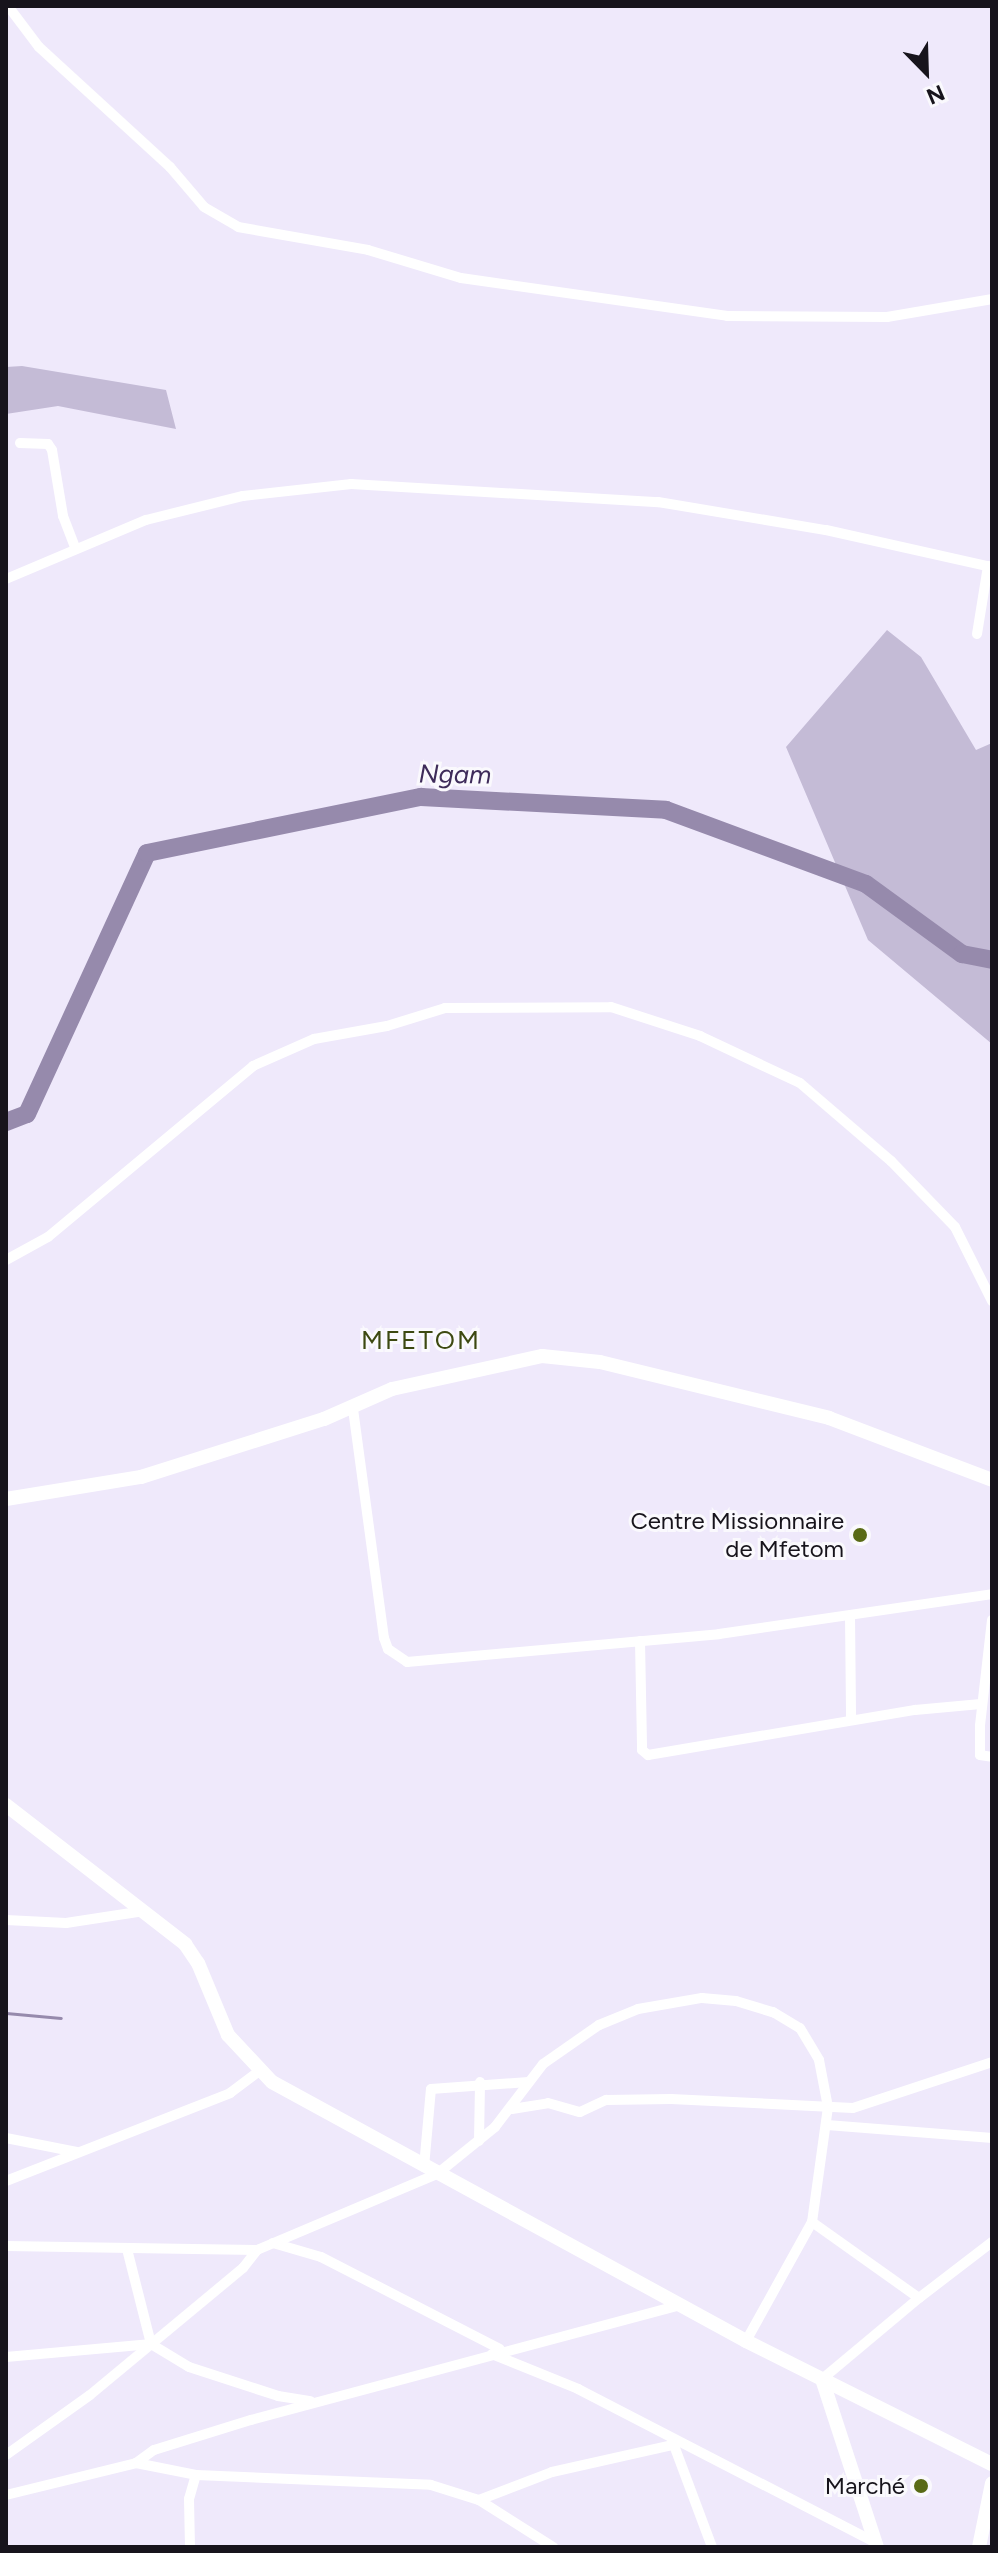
<!DOCTYPE html>
<meta charset="utf-8">
<style>
body{margin:0}
#map{position:relative;width:998px;height:2553px;overflow:hidden;background:#efe9fb;font-family:Figtree,sans-serif}
div>[style]{position:absolute}
.green>*{inset:0;background:#c4bbd6}
.stream>*{height:3px;margin:-1.5px;padding:0 1.5px;transform-origin:1.5px;border-radius:1.5px;background:#968aac}
.river>*{height:18px;margin:-9px;padding:0 9px;transform-origin:9px;border-radius:9px;background:#968aac}
.street>*{height:10px;margin:-5px;padding:0 5px;transform-origin:5px;border-radius:5px;background:#fff}
.secondary>*{height:14px;margin:-7px;padding:0 7px;transform-origin:7px;border-radius:7px;background:#fff}
.dots>*{width:22px;height:22px;translate:-50% -50%;box-sizing:border-box;border:4px solid #faf9fd;border-radius:50%}
span{translate:-50% -50%;white-space:nowrap;text-align:center;line-height:1.15;-webkit-text-stroke:6px #faf9fd;paint-order:stroke}
.poi-label{font-size:24px;color:#17141c}
.right{translate:-100% -50%;text-align:right}
.water-label{font-size:26px;color:#3e2b5a;font-style:italic}
.neighbourhood-label{font-size:26px;color:#3d4911;letter-spacing:2px}
.frame{position:absolute;inset:0;border:8px solid #17141c;pointer-events:none}
.north{position:absolute;left:886px;top:32px;width:80px;height:80px;-webkit-text-stroke:6px #faf9fd;paint-order:stroke;rotate:157deg;font-size:22px;font-weight:700;line-height:32px;text-align:center;color:#17141c}
.north::after{content:'';display:block;margin:auto;width:28px;height:36px;background:#17141c;clip-path:polygon(50% 0,100% 100%,50% 72%,0 100%)}
</style>
<div id="map">
<div class="green">
<i style="clip-path:polygon(22px 366px,166px 390px,176px 429px,58px 406px,6px 414px,6px 367px)"></i>
<i style="clip-path:polygon(887px 630px,921px 657px,976px 750px,992px 743px,992px 1044px,868px 940px,786px 747px)"></i>
</div>
<div class="stream">
<i style="left:6px;top:2013px;width:55px;rotate:5.2deg"></i>
</div>
<div class="river">
<i style="left:6px;top:1122px;width:22px;rotate:-21deg"></i>
<i style="left:27px;top:1114px;width:287px;rotate:-65.3deg"></i>
<i style="left:147px;top:853px;width:280px;rotate:-11.6deg"></i>
<i style="left:421px;top:797px;width:245px;rotate:3deg"></i>
<i style="left:666px;top:810px;width:213px;rotate:20.3deg"></i>
<i style="left:866px;top:884px;width:119px;rotate:36.1deg"></i>
<i style="left:962px;top:954px;width:31px;rotate:11deg"></i>
</div>
<div class="street">
<i style="left:8px;top:6px;width:51px;rotate:52.9deg"></i>
<i style="left:39px;top:47px;width:178px;rotate:42.5deg"></i>
<i style="left:170px;top:167px;width:52px;rotate:49.6deg"></i>
<i style="left:204px;top:207px;width:39px;rotate:30deg"></i>
<i style="left:238px;top:227px;width:132px;rotate:10deg"></i>
<i style="left:368px;top:250px;width:97px;rotate:16.8deg"></i>
<i style="left:461px;top:278px;width:269px;rotate:8.1deg"></i>
<i style="left:727px;top:316px;width:160px;rotate:0.4deg"></i>
<i style="left:887px;top:317px;width:107px;rotate:-9.7deg"></i>
<i style="left:20px;top:443px;width:28px;rotate:2deg"></i>
<i style="left:48px;top:444px;width:7px;rotate:56deg"></i>
<i style="left:52px;top:450px;width:67px;rotate:80.5deg"></i>
<i style="left:63px;top:516px;width:33px;rotate:69deg"></i>
<i style="left:6px;top:579px;width:152px;rotate:-22.9deg"></i>
<i style="left:146px;top:520px;width:100px;rotate:-13.9deg"></i>
<i style="left:243px;top:496px;width:109px;rotate:-6.3deg"></i>
<i style="left:351px;top:484px;width:308px;rotate:3.4deg"></i>
<i style="left:658px;top:502px;width:170px;rotate:9.5deg"></i>
<i style="left:826px;top:530px;width:170px;rotate:12.6deg"></i>
<i style="left:977px;top:634px;width:69px;rotate:-80.8deg"></i>
<i style="left:6px;top:1260px;width:48px;rotate:-28.7deg"></i>
<i style="left:48px;top:1237px;width:267px;rotate:-39.8deg"></i>
<i style="left:253px;top:1066px;width:67px;rotate:-23.9deg"></i>
<i style="left:314px;top:1039px;width:74px;rotate:-10.1deg"></i>
<i style="left:387px;top:1026px;width:61px;rotate:-17.2deg"></i>
<i style="left:445px;top:1008px;width:166px;rotate:-0.3deg"></i>
<i style="left:611px;top:1007px;width:94px;rotate:18deg"></i>
<i style="left:700px;top:1036px;width:110px;rotate:25.2deg"></i>
<i style="left:800px;top:1083px;width:120px;rotate:40.6deg"></i>
<i style="left:891px;top:1161px;width:92px;rotate:45.9deg"></i>
<i style="left:955px;top:1227px;width:83px;rotate:63.4deg"></i>
<i style="left:353px;top:1409px;width:231px;rotate:82.3deg"></i>
<i style="left:384px;top:1638px;width:12px;rotate:70deg"></i>
<i style="left:388px;top:1649px;width:23px;rotate:34deg"></i>
<i style="left:407px;top:1662px;width:313px;rotate:-5.1deg"></i>
<i style="left:719px;top:1634px;width:276px;rotate:-8.3deg"></i>
<i style="left:850px;top:1616px;width:104px;rotate:89.4deg"></i>
<i style="left:992px;top:1620px;width:107px;rotate:96.5deg"></i>
<i style="left:980px;top:1726px;width:29px;rotate:90deg"></i>
<i style="left:980px;top:1755px;width:12px;rotate:9deg"></i>
<i style="left:640px;top:1641px;width:109px;rotate:88.9deg"></i>
<i style="left:642px;top:1750px;width:8px;rotate:40deg"></i>
<i style="left:648px;top:1755px;width:271px;rotate:-9.6deg"></i>
<i style="left:915px;top:1710px;width:66px;rotate:-5.2deg"></i>
<i style="left:6px;top:1920px;width:60px;rotate:2.9deg"></i>
<i style="left:66px;top:1923px;width:79px;rotate:-8.7deg"></i>
<i style="left:512px;top:2109px;width:36px;rotate:-9deg"></i>
<i style="left:548px;top:2103px;width:33px;rotate:16deg"></i>
<i style="left:580px;top:2112px;width:29px;rotate:-25deg"></i>
<i style="left:606px;top:2100px;width:65px;rotate:-0.9deg"></i>
<i style="left:671px;top:2099px;width:182px;rotate:2.8deg"></i>
<i style="left:853px;top:2108px;width:146px;rotate:-18.3deg"></i>
<i style="left:827px;top:2125px;width:166px;rotate:4.5deg"></i>
<i style="left:6px;top:2138px;width:72px;rotate:11.2deg"></i>
<i style="left:479px;top:2141px;width:59px;rotate:-89deg"></i>
<i style="left:424px;top:2167px;width:78px;rotate:-84.9deg"></i>
<i style="left:431px;top:2089px;width:98px;rotate:-4.1deg"></i>
<i style="left:6px;top:2181px;width:241px;rotate:-21.4deg"></i>
<i style="left:230px;top:2093px;width:35px;rotate:-37deg"></i>
<i style="left:812px;top:2222px;width:131px;rotate:35.4deg"></i>
<i style="left:919px;top:2298px;width:126px;rotate:140.1deg"></i>
<i style="left:273px;top:2243px;width:50px;rotate:16.3deg"></i>
<i style="left:321px;top:2257px;width:201px;rotate:27.2deg"></i>
<i style="left:6px;top:2246px;width:251px;rotate:0.9deg"></i>
<i style="left:257px;top:2250px;width:195px;rotate:-22.9deg"></i>
<i style="left:437px;top:2174px;width:75px;rotate:-39deg"></i>
<i style="left:495px;top:2127px;width:79px;rotate:-52.7deg"></i>
<i style="left:543px;top:2064px;width:68px;rotate:-34.9deg"></i>
<i style="left:599px;top:2025px;width:42px;rotate:-22.3deg"></i>
<i style="left:638px;top:2009px;width:65px;rotate:-9.8deg"></i>
<i style="left:702px;top:1998px;width:34px;rotate:5deg"></i>
<i style="left:736px;top:2001px;width:39px;rotate:17deg"></i>
<i style="left:773px;top:2012px;width:31px;rotate:31deg"></i>
<i style="left:800px;top:2028px;width:37px;rotate:59deg"></i>
<i style="left:819px;top:2060px;width:48px;rotate:79.2deg"></i>
<i style="left:828px;top:2107px;width:116px;rotate:97.9deg"></i>
<i style="left:812px;top:2222px;width:136px;rotate:119deg"></i>
<i style="left:127px;top:2249px;width:98px;rotate:75.8deg"></i>
<i style="left:919px;top:2298px;width:92px;rotate:-37.5deg"></i>
<i style="left:492px;top:2354px;width:93px;rotate:22.1deg"></i>
<i style="left:578px;top:2389px;width:335px;rotate:27.3deg"></i>
<i style="left:6px;top:2357px;width:146px;rotate:-5.1deg"></i>
<i style="left:151px;top:2344px;width:44px;rotate:31.2deg"></i>
<i style="left:189px;top:2367px;width:94px;rotate:18deg"></i>
<i style="left:278px;top:2396px;width:33px;rotate:9deg"></i>
<i style="left:672px;top:2440px;width:114px;rotate:69.5deg"></i>
<i style="left:6px;top:2455px;width:103px;rotate:-35.5deg"></i>
<i style="left:90px;top:2395px;width:199px;rotate:-39.7deg"></i>
<i style="left:243px;top:2268px;width:23px;rotate:-52deg"></i>
<i style="left:136px;top:2463px;width:22px;rotate:-36deg"></i>
<i style="left:154px;top:2450px;width:102px;rotate:-17.2deg"></i>
<i style="left:251px;top:2420px;width:445px;rotate:-15deg"></i>
<i style="left:6px;top:2495px;width:134px;rotate:-13.8deg"></i>
<i style="left:136px;top:2463px;width:61px;rotate:11.3deg"></i>
<i style="left:196px;top:2475px;width:235px;rotate:2.4deg"></i>
<i style="left:431px;top:2485px;width:50px;rotate:17.4deg"></i>
<i style="left:479px;top:2500px;width:88px;rotate:32.4deg"></i>
<i style="left:479px;top:2500px;width:78px;rotate:-21deg"></i>
<i style="left:552px;top:2472px;width:124px;rotate:-12.6deg"></i>
<i style="left:190px;top:2547px;width:48px;rotate:-91.2deg"></i>
<i style="left:189px;top:2499px;width:25px;rotate:-74deg"></i>
</div>
<div class="secondary">
<i style="left:6px;top:1499px;width:137px;rotate:-9.3deg"></i>
<i style="left:141px;top:1477px;width:192px;rotate:-17.6deg"></i>
<i style="left:324px;top:1419px;width:74px;rotate:-23.8deg"></i>
<i style="left:392px;top:1389px;width:154px;rotate:-12.4deg"></i>
<i style="left:542px;top:1356px;width:58px;rotate:5.9deg"></i>
<i style="left:600px;top:1362px;width:236px;rotate:13.7deg"></i>
<i style="left:829px;top:1418px;width:174px;rotate:20.8deg"></i>
<i style="left:6px;top:1805px;width:227px;rotate:37.8deg"></i>
<i style="left:185px;top:1944px;width:23px;rotate:56deg"></i>
<i style="left:198px;top:1963px;width:78px;rotate:67.4deg"></i>
<i style="left:228px;top:2035px;width:64px;rotate:46.9deg"></i>
<i style="left:272px;top:2082px;width:540px;rotate:28.65deg"></i>
<i style="left:746px;top:2341px;width:275px;rotate:26.6deg"></i>
<i style="left:822px;top:2379px;width:177px;rotate:71.9deg"></i>
<i style="left:979px;top:2547px;width:65px;rotate:-78.5deg"></i>
</div>
<div class="dots">
<i style="left:860px;top:1535px;background:#596a16"></i>
<i style="left:921px;top:2486px;background:#596a16"></i>
</div>
<div class="poi-label">
<span class="right" style="left:844px;top:1535px">Centre Missionnaire<br>de Mfetom</span>
<span class="right" style="left:905px;top:2486px">Marché</span>
</div>
<div class="water-label">
<span style="left:455px;top:775px;rotate:1deg">Ngam</span>
</div>
<div class="neighbourhood-label">
<span style="left:421px;top:1341px">MFETOM</span>
</div>
<div class="frame"></div>
<div class="north">N</div>
</div>
